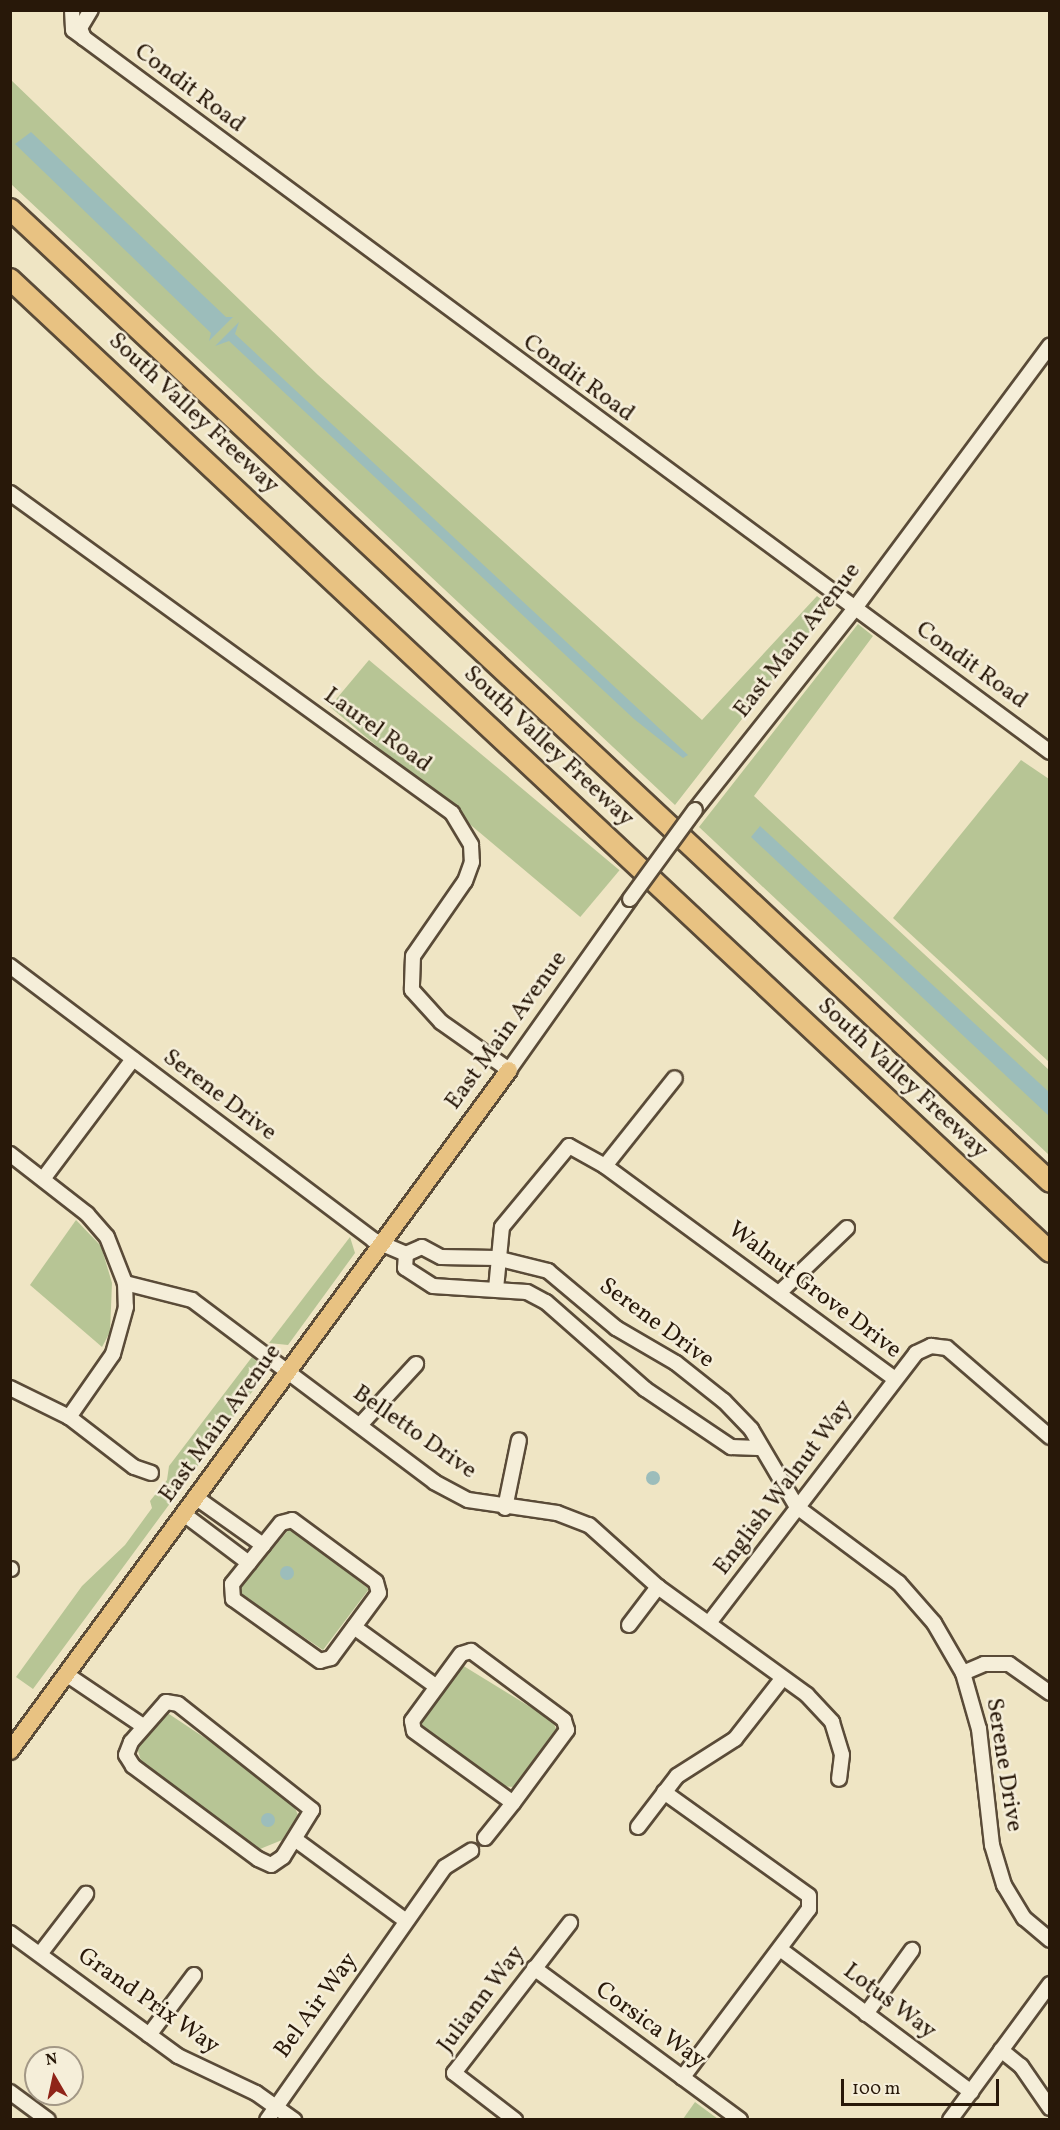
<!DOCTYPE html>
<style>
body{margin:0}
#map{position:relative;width:1060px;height:2130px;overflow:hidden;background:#efe5c4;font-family:Vollkorn,serif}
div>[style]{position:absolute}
.green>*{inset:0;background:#b7c595;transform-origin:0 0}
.water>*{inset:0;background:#9cbdbb}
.round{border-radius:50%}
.roads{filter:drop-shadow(2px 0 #5a4b38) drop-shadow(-2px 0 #5a4b38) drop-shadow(0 2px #5a4b38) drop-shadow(0 -2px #5a4b38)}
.minor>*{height:14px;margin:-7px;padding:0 7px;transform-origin:7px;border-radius:7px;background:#f5eed9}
.major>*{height:16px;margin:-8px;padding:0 8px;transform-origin:8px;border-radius:8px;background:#e8c282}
.highway>*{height:20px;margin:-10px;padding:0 10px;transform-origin:10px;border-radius:10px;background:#e8c282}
.bridges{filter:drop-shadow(2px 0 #5a4b38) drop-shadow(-2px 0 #5a4b38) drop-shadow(0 2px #5a4b38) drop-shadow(0 -2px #5a4b38)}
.minor-bridge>*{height:14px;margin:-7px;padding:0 7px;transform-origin:7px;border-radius:7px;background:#f5eed9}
span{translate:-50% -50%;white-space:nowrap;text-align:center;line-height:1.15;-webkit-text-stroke:5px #f5eed9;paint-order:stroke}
.street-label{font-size:24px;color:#281809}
.frame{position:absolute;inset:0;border:12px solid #281809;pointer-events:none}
.north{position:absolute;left:24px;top:2046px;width:60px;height:60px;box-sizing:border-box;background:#f5eed9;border:2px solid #a39886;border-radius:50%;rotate:351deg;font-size:16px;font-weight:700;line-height:24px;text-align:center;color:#281809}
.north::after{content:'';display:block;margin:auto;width:21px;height:27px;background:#8f2418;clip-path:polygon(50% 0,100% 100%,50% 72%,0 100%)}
.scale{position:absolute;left:841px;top:2079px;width:158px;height:27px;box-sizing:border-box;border:3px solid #281809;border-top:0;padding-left:8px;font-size:18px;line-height:21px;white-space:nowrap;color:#281809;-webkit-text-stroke:4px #f5eed9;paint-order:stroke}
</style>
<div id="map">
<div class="green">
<i style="clip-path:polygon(10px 79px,318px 375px,702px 720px,817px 596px,830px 606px,675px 805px,11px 184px)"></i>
<i style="clip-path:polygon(858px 624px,873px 636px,754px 796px,1049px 1070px,1049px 1155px,699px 827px)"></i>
<i style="left:369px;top:660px;width:327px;height:61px;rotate:40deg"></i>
<i style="clip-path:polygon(1021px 760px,1049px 779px,1049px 1062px,893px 918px)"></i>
<i style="clip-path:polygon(76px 1220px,101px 1246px,112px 1283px,110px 1332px,102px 1347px,30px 1285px)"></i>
<i style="clip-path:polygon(350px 1237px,355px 1253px,288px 1345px,269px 1343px)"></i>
<i style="clip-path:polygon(252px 1357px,261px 1365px,260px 1381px,121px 1570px,33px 1689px,16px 1677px,82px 1586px,125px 1545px,152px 1508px,150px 1501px,167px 1480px,169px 1466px)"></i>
<i style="clip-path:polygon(290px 1528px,369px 1589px,323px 1650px,241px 1595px,240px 1588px)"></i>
<i style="clip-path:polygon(462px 1665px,553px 1721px,556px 1729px,513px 1787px,500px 1786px,421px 1725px,419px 1718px)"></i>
<i style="clip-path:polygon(169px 1714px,289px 1794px,298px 1815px,282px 1840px,260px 1849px,143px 1768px,137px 1747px,160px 1716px)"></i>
<i style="clip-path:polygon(695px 2102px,718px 2119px,683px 2119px)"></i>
</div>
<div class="water">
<i style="clip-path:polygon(31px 132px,226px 317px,233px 317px,209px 341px,211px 333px,15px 144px)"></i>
<i style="clip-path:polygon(239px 322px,235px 334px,688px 755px,683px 758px,634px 719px,229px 341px,215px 346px)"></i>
<i style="clip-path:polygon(760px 826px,1049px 1092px,1049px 1116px,751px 837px)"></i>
<i class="round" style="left:646px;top:1471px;width:14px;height:14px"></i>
<i class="round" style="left:280px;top:1566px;width:14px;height:14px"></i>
<i class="round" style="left:261px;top:1813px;width:14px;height:14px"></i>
</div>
<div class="roads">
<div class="minor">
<i style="left:72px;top:10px;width:20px;rotate:87deg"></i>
<i style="left:73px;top:30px;width:14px;rotate:36deg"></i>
<i style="left:84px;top:38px;width:1201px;rotate:36.47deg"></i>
<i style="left:84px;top:38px;width:11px;rotate:-112deg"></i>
<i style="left:80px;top:28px;width:21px;rotate:-59deg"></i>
<i style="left:10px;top:493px;width:546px;rotate:35.9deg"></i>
<i style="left:452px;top:813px;width:37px;rotate:59deg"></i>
<i style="left:471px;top:845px;width:17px;rotate:87deg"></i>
<i style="left:472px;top:862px;width:20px;rotate:110deg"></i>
<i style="left:465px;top:881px;width:91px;rotate:124.7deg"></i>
<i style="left:413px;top:956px;width:34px;rotate:92deg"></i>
<i style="left:412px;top:990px;width:43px;rotate:47.8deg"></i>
<i style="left:441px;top:1022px;width:83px;rotate:35.2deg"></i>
<i style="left:509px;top:1070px;width:209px;rotate:-54.7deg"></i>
<i style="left:695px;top:810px;width:258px;rotate:-51.6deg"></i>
<i style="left:855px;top:608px;width:327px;rotate:-53.4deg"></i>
<i style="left:10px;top:966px;width:455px;rotate:37deg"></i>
<i style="left:373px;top:1240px;width:36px;rotate:23deg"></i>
<i style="left:406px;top:1254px;width:17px;rotate:-24deg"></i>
<i style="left:422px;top:1247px;width:21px;rotate:28deg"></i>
<i style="left:441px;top:1257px;width:55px;rotate:1deg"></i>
<i style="left:496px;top:1258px;width:54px;rotate:14deg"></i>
<i style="left:548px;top:1271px;width:89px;rotate:40deg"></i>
<i style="left:616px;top:1328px;width:69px;rotate:30.3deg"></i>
<i style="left:676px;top:1363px;width:61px;rotate:38.4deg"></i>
<i style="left:724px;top:1401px;width:39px;rotate:46deg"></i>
<i style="left:751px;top:1429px;width:91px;rotate:59.5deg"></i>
<i style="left:797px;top:1507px;width:127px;rotate:36.7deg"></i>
<i style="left:899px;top:1583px;width:53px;rotate:48.8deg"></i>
<i style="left:934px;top:1623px;width:58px;rotate:59.9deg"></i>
<i style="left:963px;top:1673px;width:58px;rotate:74.1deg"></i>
<i style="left:979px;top:1729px;width:117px;rotate:83.6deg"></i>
<i style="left:992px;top:1845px;width:42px;rotate:73.3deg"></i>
<i style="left:1004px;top:1885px;width:39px;rotate:59deg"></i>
<i style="left:1024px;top:1918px;width:34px;rotate:40deg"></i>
<i style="left:10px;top:1154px;width:98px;rotate:37.9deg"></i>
<i style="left:87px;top:1214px;width:30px;rotate:49deg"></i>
<i style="left:107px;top:1237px;width:49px;rotate:68.6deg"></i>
<i style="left:125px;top:1283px;width:24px;rotate:88deg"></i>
<i style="left:126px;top:1307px;width:49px;rotate:105.5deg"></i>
<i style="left:113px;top:1354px;width:77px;rotate:124.9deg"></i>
<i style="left:605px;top:1166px;width:112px;rotate:-51.5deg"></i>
<i style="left:43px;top:1179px;width:150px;rotate:-53.1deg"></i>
<i style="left:406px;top:1254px;width:14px;rotate:94deg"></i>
<i style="left:405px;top:1268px;width:33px;rotate:33deg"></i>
<i style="left:433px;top:1286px;width:94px;rotate:3.7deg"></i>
<i style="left:527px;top:1292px;width:21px;rotate:28deg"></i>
<i style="left:546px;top:1302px;width:132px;rotate:41.3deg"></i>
<i style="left:645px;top:1389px;width:104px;rotate:34deg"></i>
<i style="left:731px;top:1447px;width:27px;rotate:2deg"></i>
<i style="left:125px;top:1283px;width:69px;rotate:14.2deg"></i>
<i style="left:192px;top:1300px;width:303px;rotate:36.9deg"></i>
<i style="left:434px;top:1482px;width:38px;rotate:28deg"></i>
<i style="left:468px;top:1500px;width:90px;rotate:8.3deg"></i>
<i style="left:557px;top:1513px;width:34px;rotate:21deg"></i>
<i style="left:589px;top:1525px;width:93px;rotate:41.9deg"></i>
<i style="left:658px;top:1587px;width:184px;rotate:35.9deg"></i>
<i style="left:807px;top:1695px;width:37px;rotate:47deg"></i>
<i style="left:832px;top:1722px;width:34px;rotate:73deg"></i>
<i style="left:842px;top:1755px;width:24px;rotate:97deg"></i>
<i style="left:496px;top:1289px;width:62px;rotate:-84.5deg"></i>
<i style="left:502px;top:1227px;width:105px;rotate:-50.4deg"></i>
<i style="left:569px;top:1146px;width:41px;rotate:29.1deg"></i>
<i style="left:605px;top:1166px;width:360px;rotate:36.3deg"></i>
<i style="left:779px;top:1293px;width:94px;rotate:-43.7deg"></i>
<i style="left:10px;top:1388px;width:66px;rotate:26.2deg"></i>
<i style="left:69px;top:1417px;width:82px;rotate:37.6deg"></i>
<i style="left:134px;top:1467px;width:18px;rotate:19deg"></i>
<i style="left:360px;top:1425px;width:83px;rotate:-47.4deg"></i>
<i style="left:198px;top:1499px;width:80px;rotate:35.3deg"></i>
<i style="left:505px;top:1508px;width:69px;rotate:-78.4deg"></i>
<i style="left:185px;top:1515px;width:80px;rotate:36.9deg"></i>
<i style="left:292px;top:1520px;width:104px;rotate:36.4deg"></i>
<i style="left:376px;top:1582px;width:11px;rotate:75deg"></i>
<i style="left:379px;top:1593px;width:81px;rotate:126.4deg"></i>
<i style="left:331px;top:1658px;width:11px;rotate:165deg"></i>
<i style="left:320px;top:1661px;width:107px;rotate:-144.5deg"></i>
<i style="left:233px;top:1599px;width:15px;rotate:-94deg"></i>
<i style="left:232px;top:1584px;width:78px;rotate:-51.2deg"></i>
<i style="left:281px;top:1523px;width:11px;rotate:-15deg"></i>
<i style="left:10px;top:1569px;width:1px"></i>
<i style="left:709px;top:1623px;width:340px;rotate:-52.5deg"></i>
<i style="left:916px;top:1353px;width:17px;rotate:-25deg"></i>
<i style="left:931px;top:1346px;width:16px;rotate:7deg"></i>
<i style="left:947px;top:1348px;width:136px;rotate:40.8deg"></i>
<i style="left:629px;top:1625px;width:48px;rotate:-52.7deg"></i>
<i style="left:354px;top:1627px;width:102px;rotate:35.9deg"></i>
<i style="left:963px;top:1673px;width:23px;rotate:-23deg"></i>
<i style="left:984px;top:1664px;width:25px"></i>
<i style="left:1009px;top:1664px;width:50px;rotate:35.3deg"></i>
<i style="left:66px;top:1674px;width:93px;rotate:34deg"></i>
<i style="left:166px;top:1702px;width:12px;rotate:9deg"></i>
<i style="left:178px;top:1704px;width:171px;rotate:38.3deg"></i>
<i style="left:312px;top:1810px;width:55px;rotate:121.7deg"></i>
<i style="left:283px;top:1857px;width:14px;rotate:146deg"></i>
<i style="left:271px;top:1865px;width:14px;rotate:-155deg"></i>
<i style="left:258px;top:1859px;width:156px;rotate:-143.4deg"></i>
<i style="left:133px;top:1766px;width:13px;rotate:-122deg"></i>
<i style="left:126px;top:1755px;width:14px;rotate:-69deg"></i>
<i style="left:131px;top:1742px;width:53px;rotate:-48.8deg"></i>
<i style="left:664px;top:1792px;width:178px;rotate:35.6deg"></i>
<i style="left:809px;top:1896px;width:13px;rotate:90deg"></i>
<i style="left:809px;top:1909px;width:211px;rotate:126.9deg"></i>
<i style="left:638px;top:1827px;width:64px;rotate:-52.6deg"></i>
<i style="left:677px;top:1776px;width:69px;rotate:-32.5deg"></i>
<i style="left:735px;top:1739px;width:76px;rotate:-51.9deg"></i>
<i style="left:485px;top:1838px;width:45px;rotate:-51.3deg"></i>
<i style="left:513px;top:1803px;width:91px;rotate:-53.5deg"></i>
<i style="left:567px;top:1730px;width:10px;rotate:-107deg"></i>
<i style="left:564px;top:1720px;width:116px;rotate:-143.4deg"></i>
<i style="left:471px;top:1651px;width:10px;rotate:163deg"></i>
<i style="left:461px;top:1654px;width:83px;rotate:126.2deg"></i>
<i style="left:412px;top:1721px;width:10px;rotate:79deg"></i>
<i style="left:414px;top:1731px;width:122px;rotate:36deg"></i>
<i style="left:296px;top:1840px;width:135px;rotate:36.3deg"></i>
<i style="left:10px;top:1933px;width:208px;rotate:36.2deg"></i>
<i style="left:178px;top:2056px;width:86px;rotate:25.4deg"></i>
<i style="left:256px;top:2093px;width:47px;rotate:35.4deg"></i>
<i style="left:780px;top:1949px;width:239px;rotate:36.8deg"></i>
<i style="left:40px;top:1954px;width:76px;rotate:-52.5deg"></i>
<i style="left:534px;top:1968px;width:256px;rotate:36.4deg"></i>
<i style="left:866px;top:2014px;width:79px;rotate:-54.3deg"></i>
<i style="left:149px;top:2035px;width:75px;rotate:-53.1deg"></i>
<i style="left:1001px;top:2050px;width:26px;rotate:39deg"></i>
<i style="left:1021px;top:2066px;width:51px;rotate:55.4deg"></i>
<i style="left:10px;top:2092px;width:47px;rotate:36.4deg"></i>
<i style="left:267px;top:2120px;width:309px;rotate:-54.9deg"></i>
<i style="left:445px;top:1867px;width:31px;rotate:-32deg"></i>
<i style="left:515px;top:2120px;width:77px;rotate:-142.4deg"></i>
<i style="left:454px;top:2073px;width:190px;rotate:-52.3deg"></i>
<i style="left:950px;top:2120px;width:169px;rotate:-53.7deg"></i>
</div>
<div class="major">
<i style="left:10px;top:1751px;width:844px;rotate:-53.77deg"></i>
</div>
<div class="highway">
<i style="left:10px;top:209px;width:1424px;rotate:43.09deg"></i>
<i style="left:10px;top:279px;width:1424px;rotate:43.09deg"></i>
</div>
</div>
<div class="bridges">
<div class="minor-bridge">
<i style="left:630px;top:899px;width:110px;rotate:-53.9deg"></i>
</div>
</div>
<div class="street-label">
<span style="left:189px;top:89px;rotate:37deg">Condit Road</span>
<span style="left:578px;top:379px;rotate:36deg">Condit Road</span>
<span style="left:193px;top:414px;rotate:43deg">South Valley Freeway</span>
<span style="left:798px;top:641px;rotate:-52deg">East Main Avenue</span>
<span style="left:971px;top:666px;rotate:36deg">Condit Road</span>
<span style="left:377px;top:731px;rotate:36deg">Laurel Road</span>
<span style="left:548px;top:747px;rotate:43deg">South Valley Freeway</span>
<span style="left:507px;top:1031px;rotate:-54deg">East Main Avenue</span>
<span style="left:902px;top:1079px;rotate:43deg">South Valley Freeway</span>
<span style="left:219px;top:1096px;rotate:37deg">Serene Drive</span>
<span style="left:814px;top:1291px;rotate:37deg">Walnut Grove Drive</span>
<span style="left:656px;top:1324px;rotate:36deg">Serene Drive</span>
<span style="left:221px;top:1424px;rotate:-54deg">East Main Avenue</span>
<span style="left:414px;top:1433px;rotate:35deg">Belletto Drive</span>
<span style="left:784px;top:1488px;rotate:-53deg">English Walnut Way</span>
<span style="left:1003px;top:1765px;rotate:81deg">Serene Drive</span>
<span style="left:482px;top:2000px;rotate:-53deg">Juliann Way</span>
<span style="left:148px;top:2002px;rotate:35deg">Grand Prix Way</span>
<span style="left:889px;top:2002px;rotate:37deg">Lotus Way</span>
<span style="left:317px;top:2006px;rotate:-54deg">Bel Air Way</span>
<span style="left:650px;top:2026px;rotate:36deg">Corsica Way</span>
</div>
<div class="frame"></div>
<div class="north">N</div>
<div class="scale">100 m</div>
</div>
